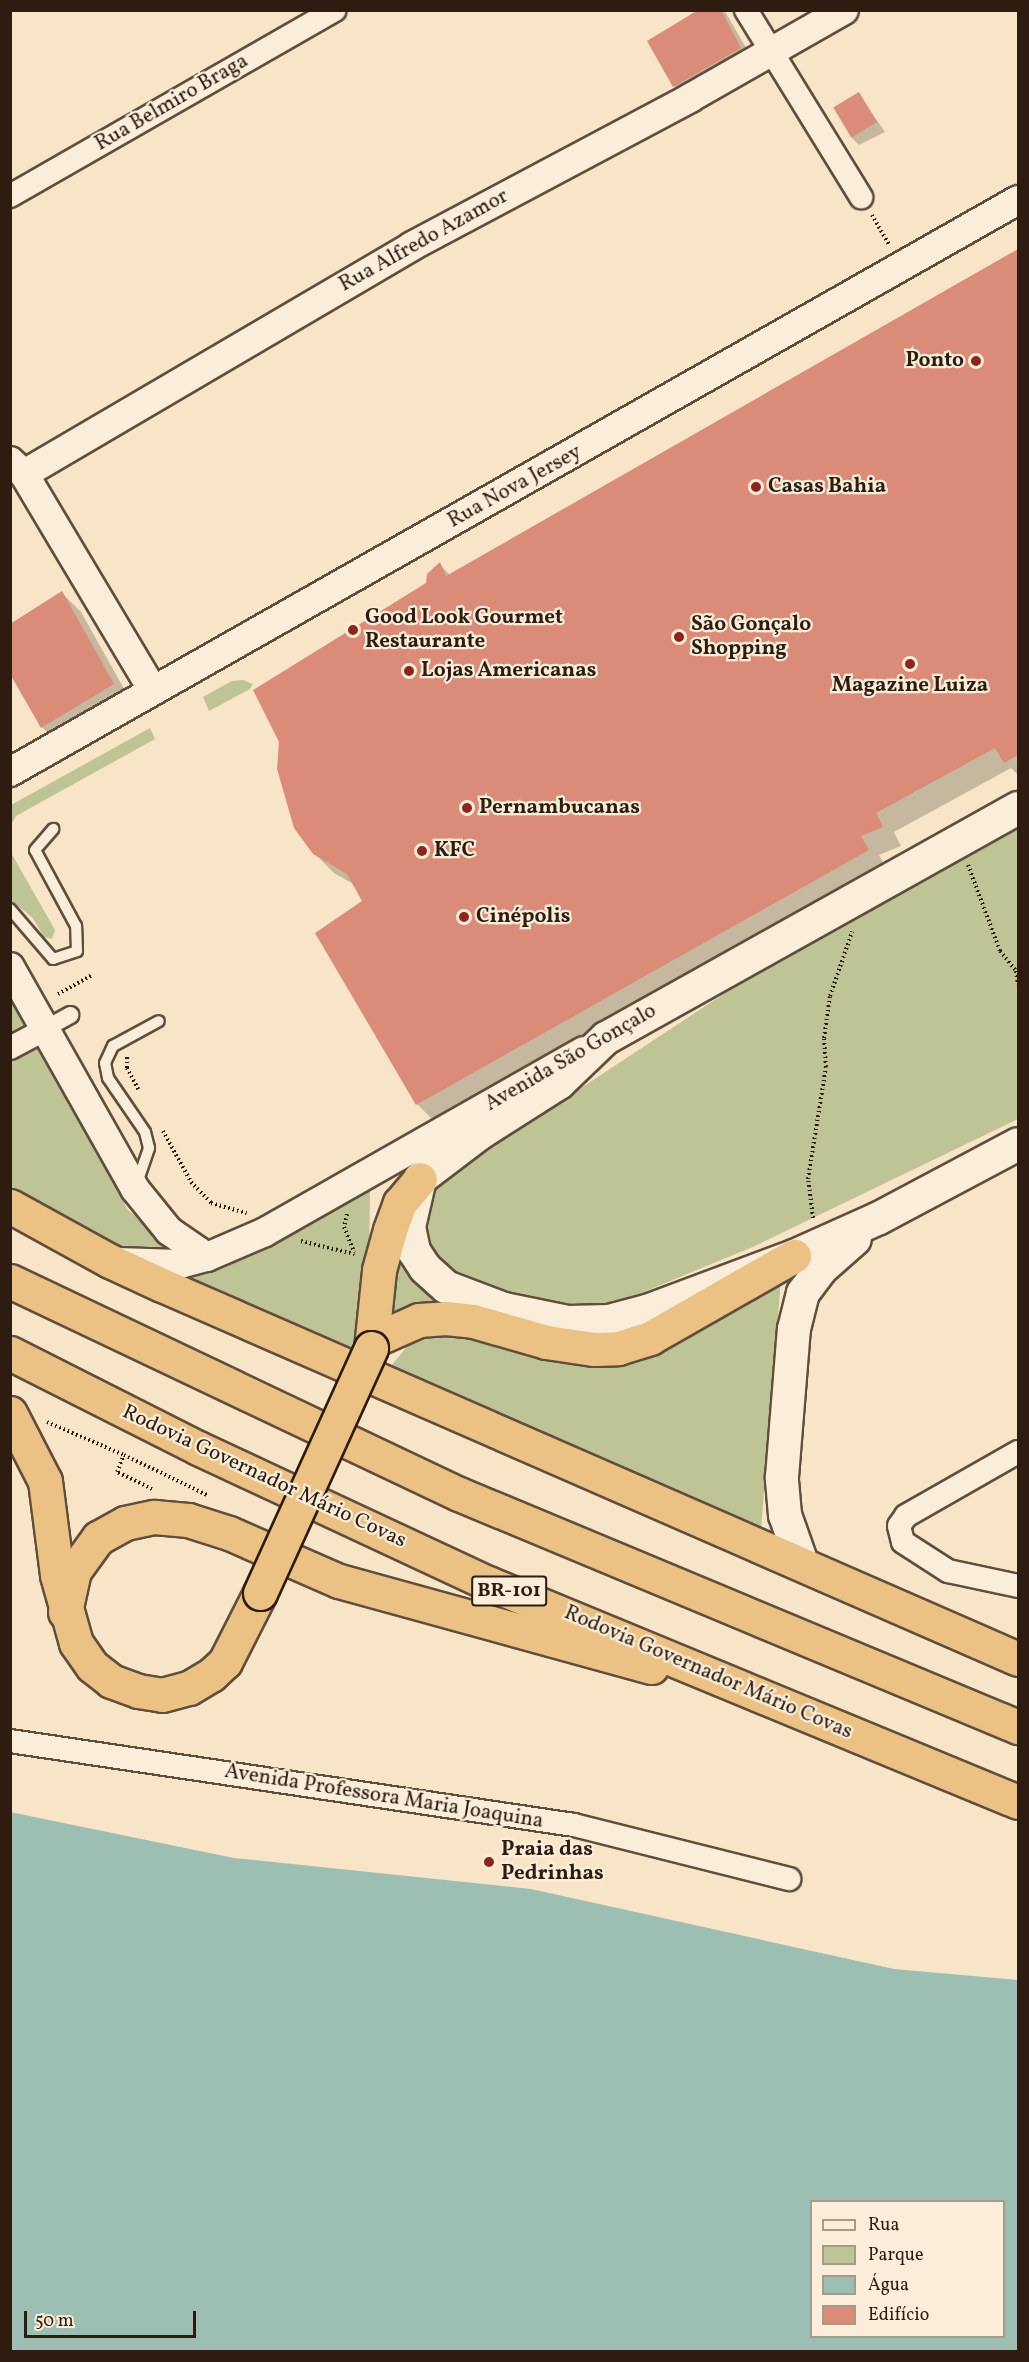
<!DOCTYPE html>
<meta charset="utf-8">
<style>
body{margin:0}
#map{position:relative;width:1029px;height:2362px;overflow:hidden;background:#f8e5c7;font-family:Vollkorn,serif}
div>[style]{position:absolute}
.green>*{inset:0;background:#bec495}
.water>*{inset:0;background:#9dbfb3}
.shadow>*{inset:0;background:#0003}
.building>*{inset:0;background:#da8c78;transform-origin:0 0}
.path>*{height:4px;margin-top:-2px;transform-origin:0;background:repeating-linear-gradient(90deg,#2d1c0f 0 1.5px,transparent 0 4.5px)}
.roads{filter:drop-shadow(2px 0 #604e3d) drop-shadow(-2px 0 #604e3d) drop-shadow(0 2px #604e3d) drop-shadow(0 -2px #604e3d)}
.service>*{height:10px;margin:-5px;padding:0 5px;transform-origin:5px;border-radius:5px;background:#faeedb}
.pedestrian>*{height:16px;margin:-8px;padding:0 8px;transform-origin:8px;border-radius:8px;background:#faeedb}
.minor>*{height:22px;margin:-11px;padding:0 11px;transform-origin:11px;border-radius:11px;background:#faeedb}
.tertiary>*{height:28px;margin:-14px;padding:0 14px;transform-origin:14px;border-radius:14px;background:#faeedb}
.secondary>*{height:32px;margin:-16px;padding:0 16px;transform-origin:16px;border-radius:16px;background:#faeedb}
.motorway>*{height:33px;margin:-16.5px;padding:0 16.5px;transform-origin:16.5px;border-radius:16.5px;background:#ecc284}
.bridges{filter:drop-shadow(2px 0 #2d1c0f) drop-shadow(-2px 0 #2d1c0f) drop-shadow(0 2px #2d1c0f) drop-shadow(0 -2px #2d1c0f)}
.motorway-bridge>*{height:33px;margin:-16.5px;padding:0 16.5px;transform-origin:16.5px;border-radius:16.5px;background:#ecc284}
.dots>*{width:16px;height:16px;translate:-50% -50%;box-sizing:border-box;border:3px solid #faeedb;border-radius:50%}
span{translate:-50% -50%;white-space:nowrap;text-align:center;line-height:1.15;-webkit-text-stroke:4.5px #faeedb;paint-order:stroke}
.shield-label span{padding:2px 4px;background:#faeedb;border:2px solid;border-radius:4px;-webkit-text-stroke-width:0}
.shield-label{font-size:20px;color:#2d1c0f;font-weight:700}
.street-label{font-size:21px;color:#2d1c0f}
.poi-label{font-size:21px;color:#2d1c0f;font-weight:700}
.right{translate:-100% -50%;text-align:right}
.left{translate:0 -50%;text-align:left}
.frame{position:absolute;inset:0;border:12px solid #2d1c0f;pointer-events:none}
.legend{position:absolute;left:810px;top:2200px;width:195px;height:138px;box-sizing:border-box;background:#faeedb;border:2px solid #a89a89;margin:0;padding:8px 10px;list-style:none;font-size:18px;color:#2d1c0f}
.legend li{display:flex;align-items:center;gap:12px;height:30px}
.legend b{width:30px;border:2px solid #a89a89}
.scale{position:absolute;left:24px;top:2311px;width:172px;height:27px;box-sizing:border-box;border:3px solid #2d1c0f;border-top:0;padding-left:8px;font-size:18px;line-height:21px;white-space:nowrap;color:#2d1c0f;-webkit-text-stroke:4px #faeedb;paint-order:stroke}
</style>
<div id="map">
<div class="green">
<i style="clip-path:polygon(243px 680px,253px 684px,250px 689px,209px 711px,203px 697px,232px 681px)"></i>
<i style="clip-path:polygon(150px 728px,155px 739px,16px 816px,11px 825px,11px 805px)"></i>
<i style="clip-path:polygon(1018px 829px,1018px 1119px,755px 1246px,634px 1296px,592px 1308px,554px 1306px,522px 1296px,438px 1264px,423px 1246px,424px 1189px,501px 1132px,581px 1088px,751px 976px)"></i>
<i style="clip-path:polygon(10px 851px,55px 930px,52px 939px,44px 937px,32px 917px,11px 901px)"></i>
<i style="clip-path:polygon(10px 1000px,128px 1210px,176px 1251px,114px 1250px,11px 1194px)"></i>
<i style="clip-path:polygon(370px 1188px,369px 1273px,355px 1354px,171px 1276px,214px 1267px,254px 1252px)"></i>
<i style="clip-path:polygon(402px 1250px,414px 1280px,440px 1301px,473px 1309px,387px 1325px,392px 1251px)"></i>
<i style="clip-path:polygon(782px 1267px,761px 1530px,387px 1371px,409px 1344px,444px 1333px,604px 1366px,652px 1353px)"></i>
</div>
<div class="water">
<i style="clip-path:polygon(evenodd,10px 1812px,234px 1858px,531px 1889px,894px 1969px,1018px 1980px,1018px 2351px,11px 2351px,10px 1812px,812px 2202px,1004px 2202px,1004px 2336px,812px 2336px,812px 2202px)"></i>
</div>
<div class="shadow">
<i style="clip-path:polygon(701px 10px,724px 10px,755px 63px,689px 101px,674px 86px,649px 41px)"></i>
<i style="clip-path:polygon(858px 93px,885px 132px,859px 145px,850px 136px)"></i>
<i style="clip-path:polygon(1018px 251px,1018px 775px,1011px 768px,894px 832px,901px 846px,879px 855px,887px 869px,436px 1123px,417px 1104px,364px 902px,355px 885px,334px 873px,314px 853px,428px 584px,440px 565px,450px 575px)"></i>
<i style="clip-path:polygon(62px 593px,81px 612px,132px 703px,61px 746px,42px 727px)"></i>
</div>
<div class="building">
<i style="clip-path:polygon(698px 10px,721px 10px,741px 48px,673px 87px,647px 41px)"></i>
<i style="left:859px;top:92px;width:35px;height:30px;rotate:59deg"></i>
<i style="clip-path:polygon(1018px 249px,1018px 755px,1004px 763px,995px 748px,876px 813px,883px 827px,861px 836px,869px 850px,416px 1105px,315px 933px,362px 901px,347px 874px,313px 854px,294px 828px,277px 769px,279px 742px,253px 690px,426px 583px,427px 574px,440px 562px,446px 576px)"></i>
<i style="clip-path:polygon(62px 591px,114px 684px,41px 728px,10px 674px,10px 624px)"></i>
</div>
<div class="path">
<i style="left:872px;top:215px;width:34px;rotate:60deg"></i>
<i style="left:968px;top:865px;width:92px;rotate:69.6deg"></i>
<i style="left:1000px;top:951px;width:26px;rotate:51deg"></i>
<i style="left:1016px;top:971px;width:14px;rotate:82deg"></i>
<i style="left:58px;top:994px;width:39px;rotate:-29deg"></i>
<i style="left:127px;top:1057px;width:11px;rotate:90deg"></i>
<i style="left:127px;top:1068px;width:24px;rotate:62deg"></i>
<i style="left:163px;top:1131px;width:58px;rotate:61.2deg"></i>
<i style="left:191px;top:1182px;width:29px;rotate:46deg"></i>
<i style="left:211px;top:1203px;width:37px;rotate:16deg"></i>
<i style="left:347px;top:1214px;width:13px;rotate:103deg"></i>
<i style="left:344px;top:1227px;width:27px;rotate:68deg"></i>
<i style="left:813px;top:1218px;width:39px;rotate:-97deg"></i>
<i style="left:808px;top:1179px;width:113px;rotate:-80.9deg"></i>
<i style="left:826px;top:1067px;width:29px;rotate:-94deg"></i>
<i style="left:824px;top:1038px;width:42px;rotate:-81.9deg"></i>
<i style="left:830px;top:996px;width:68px;rotate:-71deg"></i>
<i style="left:301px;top:1241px;width:55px;rotate:13.8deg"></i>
<i style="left:47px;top:1422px;width:84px;rotate:23.2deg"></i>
<i style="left:152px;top:1489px;width:39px;rotate:-154deg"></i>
<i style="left:117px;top:1472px;width:18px;rotate:-68deg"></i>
<i style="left:124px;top:1455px;width:92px;rotate:25.7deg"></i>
</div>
<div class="roads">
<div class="service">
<i style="left:10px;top:909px;width:66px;rotate:49.3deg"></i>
<i style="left:53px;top:959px;width:25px;rotate:-18deg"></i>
<i style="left:77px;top:951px;width:25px;rotate:-92deg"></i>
<i style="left:76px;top:926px;width:86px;rotate:-118.3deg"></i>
<i style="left:35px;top:850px;width:28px;rotate:-49deg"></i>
<i style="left:137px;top:1183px;width:37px;rotate:-71deg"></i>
<i style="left:149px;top:1148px;width:16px;rotate:-104deg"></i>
<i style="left:145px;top:1132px;width:65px;rotate:-124.4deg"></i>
<i style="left:108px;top:1078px;width:15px;rotate:-101deg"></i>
<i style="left:105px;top:1063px;width:19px;rotate:-65deg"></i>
<i style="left:113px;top:1046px;width:52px;rotate:-28.5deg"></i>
</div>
<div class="pedestrian">
<i style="left:45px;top:1029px;width:29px;rotate:-29deg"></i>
</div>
<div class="minor">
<i style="left:746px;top:10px;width:220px;rotate:58.4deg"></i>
<i style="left:10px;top:196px;width:374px;rotate:-29.8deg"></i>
<i style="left:10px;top:1048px;width:40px;rotate:-28deg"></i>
<i style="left:1018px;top:1452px;width:129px;rotate:150.3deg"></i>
<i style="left:906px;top:1516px;width:12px;rotate:125deg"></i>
<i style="left:899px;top:1526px;width:16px;rotate:76deg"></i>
<i style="left:903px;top:1542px;width:54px;rotate:32.8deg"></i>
<i style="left:948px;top:1571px;width:72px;rotate:12.1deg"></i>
<i style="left:10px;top:1741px;width:570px;rotate:8.47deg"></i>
<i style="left:574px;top:1825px;width:222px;rotate:14.1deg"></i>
</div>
<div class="tertiary">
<i style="left:10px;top:461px;width:19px;rotate:43deg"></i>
<i style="left:24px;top:474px;width:252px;rotate:59.2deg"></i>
<i style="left:24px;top:474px;width:450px;rotate:-30.4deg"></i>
<i style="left:412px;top:246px;width:315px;rotate:-28deg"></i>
<i style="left:690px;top:98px;width:177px;rotate:-29.7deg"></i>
<i style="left:10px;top:772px;width:1159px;rotate:-29.57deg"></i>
<i style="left:10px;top:967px;width:255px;rotate:60.6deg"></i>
<i style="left:135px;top:1189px;width:54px;rotate:51deg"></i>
<i style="left:169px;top:1231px;width:46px;rotate:34.4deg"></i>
<i style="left:117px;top:1262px;width:63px;rotate:1.8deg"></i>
<i style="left:180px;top:1264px;width:28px;rotate:-15deg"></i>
<i style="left:207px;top:1257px;width:63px;rotate:-23.3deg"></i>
<i style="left:265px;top:1232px;width:366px;rotate:-29.6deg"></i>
</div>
<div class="secondary">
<i style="left:1018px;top:808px;width:472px;rotate:150.8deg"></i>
<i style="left:606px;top:1038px;width:65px;rotate:136.2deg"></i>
<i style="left:559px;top:1083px;width:95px;rotate:147.5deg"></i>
<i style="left:479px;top:1134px;width:74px;rotate:142.7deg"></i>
<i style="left:420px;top:1179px;width:49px;rotate:102.9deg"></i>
<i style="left:409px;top:1227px;width:25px;rotate:78deg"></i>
<i style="left:414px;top:1251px;width:20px;rotate:57deg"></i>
<i style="left:425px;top:1268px;width:28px;rotate:42deg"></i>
<i style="left:446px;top:1287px;width:62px;rotate:20.8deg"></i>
<i style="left:504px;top:1309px;width:65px;rotate:11.5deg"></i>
<i style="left:568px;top:1322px;width:41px;rotate:-1.4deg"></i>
<i style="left:609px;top:1321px;width:39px;rotate:-15deg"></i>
<i style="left:647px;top:1311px;width:157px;rotate:-20.5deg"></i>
<i style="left:794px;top:1256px;width:93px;rotate:-24.1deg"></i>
<i style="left:879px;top:1218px;width:157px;rotate:-28deg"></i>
<i style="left:802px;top:1563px;width:51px;rotate:-109.5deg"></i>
<i style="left:785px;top:1515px;width:38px;rotate:-95deg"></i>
<i style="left:782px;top:1477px;width:148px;rotate:-85.4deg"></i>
<i style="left:794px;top:1329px;width:37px;rotate:-76deg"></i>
<i style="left:803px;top:1293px;width:30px;rotate:-53deg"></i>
<i style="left:821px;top:1269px;width:45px;rotate:-41.4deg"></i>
</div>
<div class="motorway">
<i style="left:10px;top:1206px;width:114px;rotate:28.8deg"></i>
<i style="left:110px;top:1261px;width:57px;rotate:24.8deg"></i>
<i style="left:162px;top:1285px;width:934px;rotate:23.6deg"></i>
<i style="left:10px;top:1281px;width:497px;rotate:25.4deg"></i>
<i style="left:459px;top:1494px;width:606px;rotate:22.63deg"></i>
<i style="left:374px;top:1340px;width:49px;rotate:-24deg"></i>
<i style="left:419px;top:1320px;width:27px;rotate:-4deg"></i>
<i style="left:446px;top:1318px;width:27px;rotate:6deg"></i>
<i style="left:473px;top:1321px;width:76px;rotate:16deg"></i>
<i style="left:546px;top:1342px;width:49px;rotate:8.3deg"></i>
<i style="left:594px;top:1349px;width:24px;rotate:-2deg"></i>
<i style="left:618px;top:1348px;width:34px;rotate:-17deg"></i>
<i style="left:650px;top:1338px;width:166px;rotate:-29.7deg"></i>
<i style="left:371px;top:1348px;width:78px;rotate:-84.1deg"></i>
<i style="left:379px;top:1270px;width:41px;rotate:-74.6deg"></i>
<i style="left:390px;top:1230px;width:29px;rotate:-70deg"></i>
<i style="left:400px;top:1203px;width:31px;rotate:-50deg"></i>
<i style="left:10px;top:1353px;width:211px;rotate:26.8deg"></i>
<i style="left:198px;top:1448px;width:320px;rotate:25deg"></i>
<i style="left:488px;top:1583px;width:573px;rotate:22.45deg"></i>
<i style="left:10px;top:1413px;width:76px;rotate:62.8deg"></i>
<i style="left:45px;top:1481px;width:95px;rotate:82.7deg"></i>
<i style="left:57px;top:1575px;width:71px;rotate:74.4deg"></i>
<i style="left:76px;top:1643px;width:28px;rotate:55deg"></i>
<i style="left:92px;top:1666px;width:24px;rotate:38deg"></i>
<i style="left:111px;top:1681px;width:29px;rotate:20deg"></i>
<i style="left:138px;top:1691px;width:24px;rotate:9deg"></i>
<i style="left:162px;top:1695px;width:28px;rotate:-15deg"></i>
<i style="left:189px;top:1688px;width:26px;rotate:-31deg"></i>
<i style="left:211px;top:1675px;width:19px;rotate:-43deg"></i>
<i style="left:225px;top:1662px;width:77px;rotate:-63.1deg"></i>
<i style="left:65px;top:1612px;width:42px;rotate:-77.6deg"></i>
<i style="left:74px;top:1571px;width:41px;rotate:-54deg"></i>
<i style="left:98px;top:1538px;width:31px;rotate:-29deg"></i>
<i style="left:125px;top:1523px;width:30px;rotate:-12deg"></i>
<i style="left:154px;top:1517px;width:34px;rotate:5deg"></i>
<i style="left:188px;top:1520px;width:43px;rotate:17.6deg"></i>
<i style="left:229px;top:1533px;width:120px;rotate:23.6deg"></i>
<i style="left:339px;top:1581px;width:324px;rotate:15.4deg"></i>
</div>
</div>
<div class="bridges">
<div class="motorway-bridge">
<i style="left:260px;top:1593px;width:269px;rotate:-65.6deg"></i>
</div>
</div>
<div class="dots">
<i style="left:976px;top:361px;background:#8f2418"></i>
<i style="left:756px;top:487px;background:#8f2418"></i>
<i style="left:353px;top:630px;background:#8f2418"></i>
<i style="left:679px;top:637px;background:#8f2418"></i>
<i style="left:910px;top:664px;background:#8f2418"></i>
<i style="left:409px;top:671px;background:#8f2418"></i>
<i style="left:467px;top:808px;background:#8f2418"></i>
<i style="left:422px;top:851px;background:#8f2418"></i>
<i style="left:464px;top:917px;background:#8f2418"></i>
<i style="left:489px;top:1862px;background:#8f2418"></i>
</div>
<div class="shield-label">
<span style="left:509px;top:1591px">BR-101</span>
</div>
<div class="street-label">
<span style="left:172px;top:103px;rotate:-30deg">Rua Belmiro Braga</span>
<span style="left:424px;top:241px;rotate:-29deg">Rua Alfredo Azamor</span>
<span style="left:515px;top:487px;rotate:-29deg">Rua Nova Jersey</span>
<span style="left:571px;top:1058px;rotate:-30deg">Avenida São Gonçalo</span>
<span style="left:264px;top:1477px;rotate:25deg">Rodovia Governador Mário Covas</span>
<span style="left:708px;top:1673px;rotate:23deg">Rodovia Governador Mário Covas</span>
<span style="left:384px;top:1797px;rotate:9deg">Avenida Professora Maria Joaquina</span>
</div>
<div class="poi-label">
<span class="right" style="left:964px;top:361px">Ponto</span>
<span class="left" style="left:768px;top:487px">Casas Bahia</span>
<span class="left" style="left:365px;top:630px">Good Look Gourmet<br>Restaurante</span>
<span class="left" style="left:691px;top:637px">São Gonçalo<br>Shopping</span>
<span class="left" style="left:421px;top:671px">Lojas Americanas</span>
<span style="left:910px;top:686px">Magazine Luiza</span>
<span class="left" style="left:479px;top:808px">Pernambucanas</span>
<span class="left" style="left:434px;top:851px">KFC</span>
<span class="left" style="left:476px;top:917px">Cinépolis</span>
<span class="left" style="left:501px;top:1862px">Praia das<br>Pedrinhas</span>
</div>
<div class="frame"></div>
<ul class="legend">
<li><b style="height:8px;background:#faeedb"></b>Rua</li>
<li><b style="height:16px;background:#bec495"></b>Parque</li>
<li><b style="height:16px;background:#9dbfb3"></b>Água</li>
<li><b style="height:16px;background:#da8c78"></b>Edifício</li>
</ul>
<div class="scale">50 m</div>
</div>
